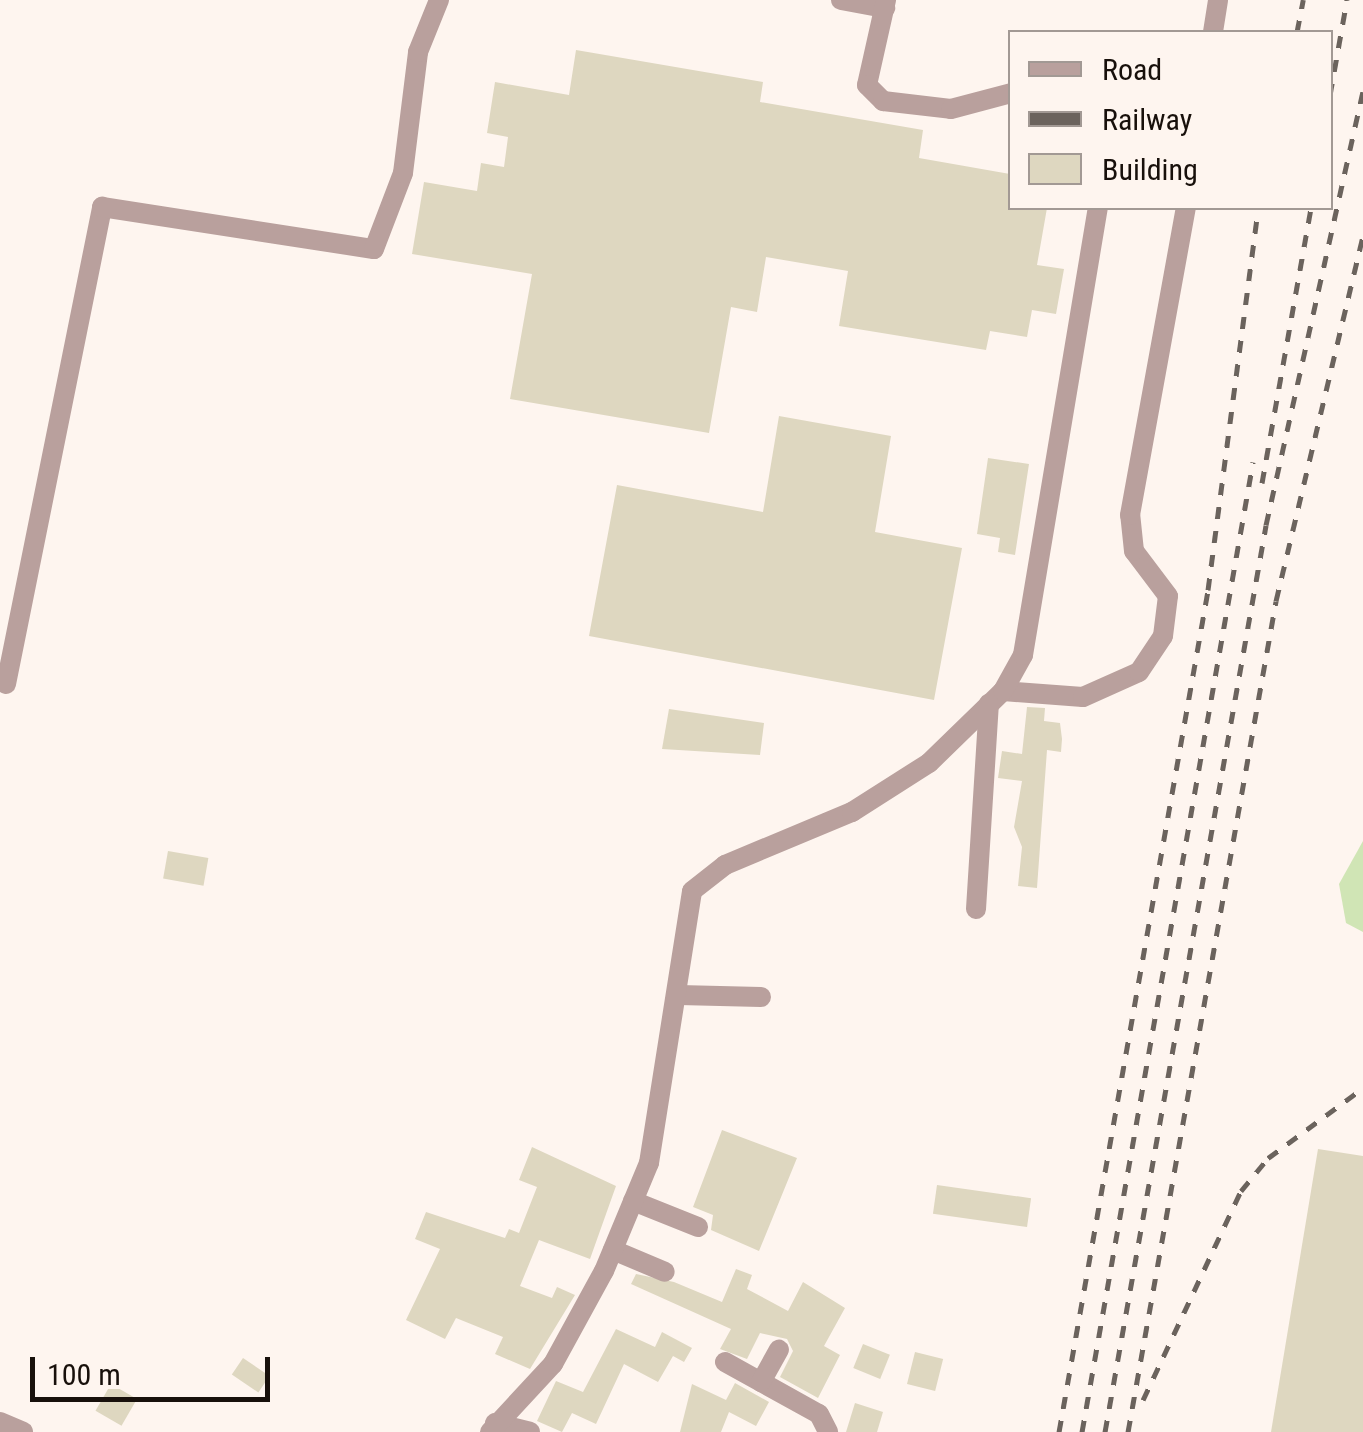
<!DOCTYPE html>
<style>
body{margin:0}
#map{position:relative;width:1363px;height:1432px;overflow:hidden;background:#fef5ef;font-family:"Roboto Condensed",sans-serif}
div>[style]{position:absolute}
.water>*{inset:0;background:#d0e5b5}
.building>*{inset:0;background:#ded7c0;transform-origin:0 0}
.minor>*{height:20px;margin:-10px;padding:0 10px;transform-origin:10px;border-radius:10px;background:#b9a09d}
.rail>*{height:5px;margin-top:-2.5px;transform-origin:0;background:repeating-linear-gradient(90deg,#6b635d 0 12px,transparent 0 24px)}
span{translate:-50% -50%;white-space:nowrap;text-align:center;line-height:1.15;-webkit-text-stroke:8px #fef5ef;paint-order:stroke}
.legend{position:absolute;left:1008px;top:30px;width:325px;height:180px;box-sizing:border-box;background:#fef5ef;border:2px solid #a29994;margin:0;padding:12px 18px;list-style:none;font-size:30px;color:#18100b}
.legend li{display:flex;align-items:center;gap:20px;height:50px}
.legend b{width:50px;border:2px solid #a29994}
.scale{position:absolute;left:30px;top:1357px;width:240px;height:45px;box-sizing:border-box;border:5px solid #18100b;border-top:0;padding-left:12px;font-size:30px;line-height:35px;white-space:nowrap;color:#18100b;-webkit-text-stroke:8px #fef5ef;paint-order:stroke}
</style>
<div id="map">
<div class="water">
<i style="clip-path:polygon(1363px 841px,1363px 932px,1346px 923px,1339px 884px)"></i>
</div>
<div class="building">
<i style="clip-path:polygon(576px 50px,763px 82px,760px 102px,923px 130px,919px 158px,1010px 174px,1010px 208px,1047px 208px,1037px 265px,1064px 269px,1056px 314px,1032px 310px,1027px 337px,990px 331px,986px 350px,839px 326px,848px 271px,766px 257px,757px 312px,731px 307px,709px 433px,510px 399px,532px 274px,412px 254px,424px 182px,477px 191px,481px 163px,504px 167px,508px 137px,487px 133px,495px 82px,569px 95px)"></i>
<i style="clip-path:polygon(779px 416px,891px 436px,875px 532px,962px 548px,934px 700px,589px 636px,617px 485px,763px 512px)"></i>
<i style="clip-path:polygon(988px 458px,1029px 464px,1015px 555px,998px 552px,1000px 538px,977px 534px)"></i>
<i style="clip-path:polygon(1027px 707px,1045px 708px,1044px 721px,1060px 723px,1062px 739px,1061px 752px,1047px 750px,1037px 888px,1018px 886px,1022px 847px,1014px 827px,1022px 781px,998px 778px,1002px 751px,1022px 754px)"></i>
<i style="clip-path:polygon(669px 709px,764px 723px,760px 755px,662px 749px)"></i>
<i style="left:168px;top:851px;width:41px;height:28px;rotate:10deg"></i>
<i style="clip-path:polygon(722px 1130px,797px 1158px,759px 1251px,711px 1230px,713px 1215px,693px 1207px)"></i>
<i style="clip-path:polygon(532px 1147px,616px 1186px,590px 1259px,539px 1240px,520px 1286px,552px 1298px,557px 1287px,575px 1295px,530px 1369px,495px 1354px,503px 1337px,456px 1318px,445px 1339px,406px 1320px,440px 1249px,415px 1239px,426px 1212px,505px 1238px,509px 1229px,519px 1233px,537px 1187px,519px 1180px)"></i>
<i style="clip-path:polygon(1318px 1149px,1363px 1156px,1363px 1432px,1271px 1432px)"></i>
<i style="left:937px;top:1185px;width:95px;height:29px;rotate:8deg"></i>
<i style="clip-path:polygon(736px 1269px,752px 1275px,747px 1289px,788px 1311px,803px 1282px,845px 1308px,824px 1346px,840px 1355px,818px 1398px,780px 1377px,793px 1351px,787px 1339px,760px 1333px,747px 1359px,720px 1349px,731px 1329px,631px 1284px,636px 1274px,674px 1282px,722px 1302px)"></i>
<i style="clip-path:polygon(616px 1329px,655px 1347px,662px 1332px,692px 1348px,684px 1362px,673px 1356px,658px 1382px,624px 1364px,596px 1424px,572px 1413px,562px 1432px,537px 1421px,556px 1381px,583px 1392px)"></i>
<i style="left:863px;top:1344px;width:29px;height:26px;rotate:22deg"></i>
<i style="left:915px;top:1352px;width:29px;height:33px;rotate:14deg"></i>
<i style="left:243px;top:1358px;width:32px;height:20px;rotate:34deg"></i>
<i style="clip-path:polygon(735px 1383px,769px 1402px,756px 1426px,729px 1412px,721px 1432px,680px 1432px,692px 1384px,726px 1400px)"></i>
<i style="left:111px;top:1384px;width:30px;height:31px;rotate:30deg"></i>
<i style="clip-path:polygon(855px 1403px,883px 1412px,877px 1432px,846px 1432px)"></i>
</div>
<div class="minor">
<i style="left:841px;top:0;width:45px;rotate:10.3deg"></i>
<i style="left:886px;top:0;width:87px;rotate:102.6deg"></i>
<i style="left:867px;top:85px;width:23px;rotate:45deg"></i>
<i style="left:883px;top:101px;width:68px;rotate:6.7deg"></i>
<i style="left:951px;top:109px;width:62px;rotate:-14.9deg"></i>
<i style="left:1213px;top:32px;width:32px;rotate:-81deg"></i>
<i style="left:6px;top:684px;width:487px;rotate:-78.6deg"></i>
<i style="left:102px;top:207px;width:275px;rotate:8.8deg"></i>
<i style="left:374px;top:249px;width:81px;rotate:-69.1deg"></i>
<i style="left:403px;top:173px;width:122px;rotate:-82.9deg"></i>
<i style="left:418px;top:52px;width:56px;rotate:-68deg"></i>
<i style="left:1003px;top:691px;width:80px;rotate:4.3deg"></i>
<i style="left:1083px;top:697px;width:61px;rotate:-24.1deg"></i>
<i style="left:1139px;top:672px;width:43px;rotate:-56.3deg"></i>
<i style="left:1163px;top:636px;width:40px;rotate:-82.9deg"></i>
<i style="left:1168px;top:596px;width:56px;rotate:-127.1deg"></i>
<i style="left:1134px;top:551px;width:36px;rotate:-96deg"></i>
<i style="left:1130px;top:515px;width:312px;rotate:-79.7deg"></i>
<i style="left:976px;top:909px;width:206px;rotate:-86.4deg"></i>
<i style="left:679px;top:995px;width:82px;rotate:1.4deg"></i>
<i style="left:633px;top:1201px;width:70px;rotate:21.8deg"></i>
<i style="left:613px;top:1250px;width:56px;rotate:22.9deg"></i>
<i style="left:725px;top:1362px;width:107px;rotate:29deg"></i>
<i style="left:819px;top:1414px;width:20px;rotate:63deg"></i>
<i style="left:761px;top:1382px;width:37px;rotate:-61deg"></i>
<i style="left:0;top:1422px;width:25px;rotate:23deg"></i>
<i style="left:495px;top:1423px;width:36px;rotate:14deg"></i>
<i style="left:490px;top:1432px;width:93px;rotate:-47.2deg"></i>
<i style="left:553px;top:1364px;width:106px;rotate:-61.3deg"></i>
<i style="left:604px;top:1271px;width:117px;rotate:-67.4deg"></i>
<i style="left:649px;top:1163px;width:275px;rotate:-81deg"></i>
<i style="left:692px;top:891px;width:42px;rotate:-38.2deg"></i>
<i style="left:725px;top:865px;width:138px;rotate:-22.7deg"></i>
<i style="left:852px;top:812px;width:91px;rotate:-32.5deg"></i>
<i style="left:929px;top:763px;width:103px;rotate:-44.2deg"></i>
<i style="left:1003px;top:691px;width:41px;rotate:-60.9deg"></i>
<i style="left:1023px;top:655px;width:453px;rotate:-80.5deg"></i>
</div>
<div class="rail">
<i style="left:1297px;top:32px;width:33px;rotate:-79deg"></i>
<i style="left:1330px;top:95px;width:97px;rotate:-79.9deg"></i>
<i style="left:1262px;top:483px;width:279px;rotate:-79.9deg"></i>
<i style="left:1143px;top:1400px;width:231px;rotate:-64.9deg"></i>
<i style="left:1241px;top:1191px;width:43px;rotate:-50.7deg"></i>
<i style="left:1268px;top:1158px;width:118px;rotate:-36.4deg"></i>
<i style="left:1059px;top:1432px;width:855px;rotate:-79.96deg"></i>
<i style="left:1208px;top:590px;width:385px;rotate:-82.5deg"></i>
<i style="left:1082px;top:1432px;width:985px;rotate:-80deg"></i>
<i style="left:1105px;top:1432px;width:921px;rotate:-79.93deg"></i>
<i style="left:1266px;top:525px;width:444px;rotate:-77.4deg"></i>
<i style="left:1128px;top:1432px;width:844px;rotate:-79.9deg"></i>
<i style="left:1276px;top:601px;width:375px;rotate:-76.6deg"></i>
</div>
<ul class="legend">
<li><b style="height:12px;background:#b9a09d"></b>Road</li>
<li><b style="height:12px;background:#6b635d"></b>Railway</li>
<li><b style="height:28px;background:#ded7c0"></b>Building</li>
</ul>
<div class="scale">100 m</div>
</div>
